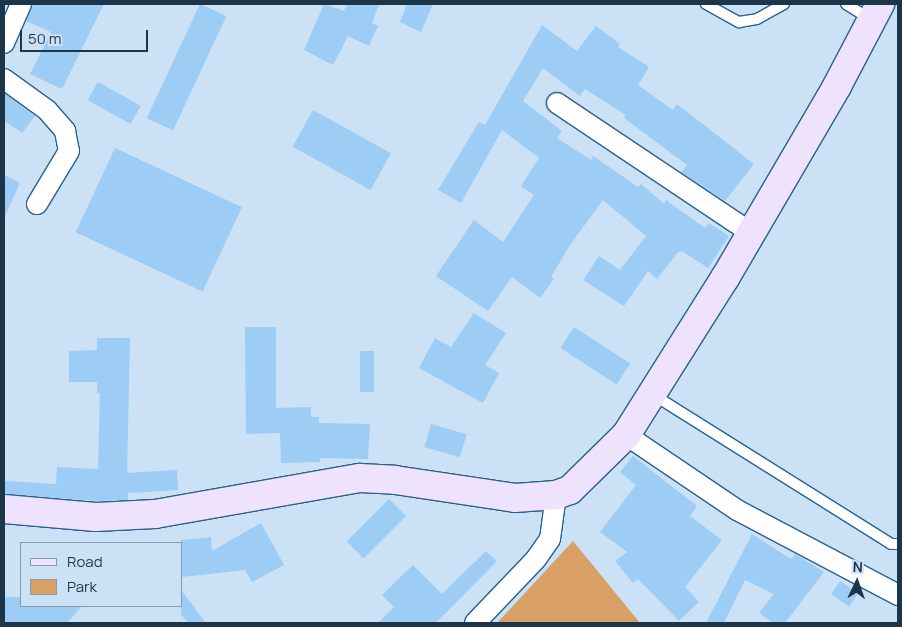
<!DOCTYPE html>
<style>
body{margin:0}
#map{position:relative;width:902px;height:627px;overflow:hidden;background:#cae1f6;font-family:Manrope,sans-serif}
div>[style]{position:absolute}
.green>*{inset:0;background:#d9a066}
.building>*{inset:0;background:#9dccf5;transform-origin:0 0}
.roads{filter:drop-shadow(1px 0 #27618e) drop-shadow(-1px 0 #27618e) drop-shadow(0 1px #27618e) drop-shadow(0 -1px #27618e)}
.lane>*{height:10px;margin:-5px;padding:0 5px;transform-origin:5px;border-radius:5px;background:#fff}
.street>*{height:20px;margin:-10px;padding:0 10px;transform-origin:10px;border-radius:10px;background:#fff}
.secondary>*{height:28px;margin:-14px;padding:0 14px;transform-origin:14px;border-radius:14px;background:#efe2fc}
span{translate:-50% -50%;white-space:nowrap;text-align:center;line-height:1.15;-webkit-text-stroke:4px #cae1f6;paint-order:stroke}
.frame{position:absolute;inset:0;border:5px solid #1d3549;pointer-events:none}
.legend{position:absolute;left:20px;top:542px;width:162px;height:65px;box-sizing:border-box;background:#cae1f6;border:1px solid #859cb1;margin:0;padding:6px 9px;list-style:none;font-size:15px;color:#1d3549}
.legend li{display:flex;align-items:center;gap:10px;height:25px}
.legend b{width:25px;border:1px solid #859cb1}
.north{position:absolute;left:832px;top:557px;width:50px;height:50px;-webkit-text-stroke:4px #cae1f6;paint-order:stroke;rotate:3deg;font-size:14px;font-weight:700;line-height:20px;text-align:center;color:#1d3549}
.north::after{content:'';display:block;margin:auto;width:18px;height:22px;background:#1d3549;clip-path:polygon(50% 0,100% 100%,50% 72%,0 100%)}
.scale{position:absolute;left:20px;top:30px;width:128px;height:22px;box-sizing:border-box;border:2px solid #1d3549;border-top:0;padding-left:6px;font-size:15px;line-height:18px;white-space:nowrap;color:#1d3549;-webkit-text-stroke:4px #cae1f6;paint-order:stroke}
</style>
<div id="map">
<div class="green">
<i style="clip-path:polygon(573px 541px,640px 623px,497px 623px)"></i>
</div>
<div class="building">
<i style="clip-path:polygon(33px 4px,104px 4px,62px 89px,30px 74px,51px 32px,26px 21px)"></i>
<i style="left:200px;top:4px;width:29px;height:126px;rotate:25deg"></i>
<i style="clip-path:polygon(324px 4px,344px 11px,347px 4px,379px 4px,372px 23px,378px 26px,369px 46px,348px 36px,333px 65px,304px 50px)"></i>
<i style="clip-path:polygon(407px 4px,433px 4px,421px 32px,400px 22px)"></i>
<i style="clip-path:polygon(542px 25px,577px 51px,596px 26px,620px 44px,618px 47px,649px 67px,638px 85px,673px 110px,677px 104px,754px 164px,725px 201px,681px 172px,687px 165px,624px 118px,626px 115px,585px 89px,580px 96px,543px 68px,523px 101px,562px 131px,557px 138px,591px 160px,593px 156px,638px 187px,641px 184px,664px 204px,666px 200px,705px 228px,709px 223px,729px 236px,708px 268px,682px 251px,678px 252px,657px 279px,648px 271px,624px 306px,583px 280px,599px 256px,620px 270px,646px 236px,603px 200px,570px 245px,551px 277px,554px 279px,540px 298px,512px 277px,488px 311px,436px 276px,474px 220px,503px 242px,534px 195px,521px 186px,539px 158px,502px 130px,461px 203px,438px 190px,479px 122px,485px 125px)"></i>
<i style="left:98px;top:82px;width:49px;height:21px;rotate:29deg"></i>
<i style="clip-path:polygon(4px 93px,35px 116px,22px 133px,4px 121px)"></i>
<i style="left:313px;top:110px;width:89px;height:42px;rotate:29deg"></i>
<i style="left:115px;top:148px;width:140px;height:93px;rotate:25deg"></i>
<i style="clip-path:polygon(4px 175px,20px 183px,4px 218px)"></i>
<i style="clip-path:polygon(474px 313px,506px 333px,485px 365px,499px 373px,483px 403px,419px 368px,435px 338px,451px 347px)"></i>
<i style="clip-path:polygon(245px 327px,276px 327px,276px 408px,311px 407px,311px 417px,319px 417px,319px 423px,370px 424px,368px 459px,320px 458px,320px 462px,281px 463px,280px 433px,246px 434px)"></i>
<i style="left:574px;top:327px;width:67px;height:25px;rotate:33deg"></i>
<i style="clip-path:polygon(97px 338px,130px 338px,127px 473px,177px 470px,178px 490px,128px 493px,128px 500px,96px 501px,4px 494px,4px 481px,56px 484px,57px 467px,98px 469px,100px 393px,97px 393px,97px 382px,69px 382px,69px 351px,97px 350px)"></i>
<i style="left:360px;top:351px;width:14px;height:41px"></i>
<i style="left:431px;top:424px;width:37px;height:24px;rotate:16deg"></i>
<i style="clip-path:polygon(633px 456px,697px 506px,690px 516px,722px 540px,685px 587px,699px 602px,679px 621px,638px 579px,633px 583px,615px 561px,627px 552px,600px 532px,636px 485px,620px 472px)"></i>
<i style="left:389px;top:499px;width:24px;height:60px;rotate:45deg"></i>
<i style="clip-path:polygon(261px 523px,284px 565px,252px 582px,245px 570px,181px 577px,181px 540px,211px 537px,212px 551px)"></i>
<i style="clip-path:polygon(752px 534px,791px 559px,795px 554px,824px 572px,785px 623px,773px 623px,759px 613px,774px 594px,745px 580px,724px 623px,706px 623px)"></i>
<i style="clip-path:polygon(486px 551px,497px 561px,436px 623px,378px 623px,394px 607px,382px 595px,413px 565px,442px 594px)"></i>
<i style="left:840px;top:581px;width:22px;height:16px;rotate:34deg"></i>
<i style="clip-path:polygon(181px 590px,206px 623px,188px 623px,181px 614px)"></i>
<i style="clip-path:polygon(4px 597px,21px 597px,21px 606px,82px 606px,67px 623px,4px 623px)"></i>
</div>
<div class="roads">
<div class="lane">
<i style="left:706px;top:4px;width:38px;rotate:29deg"></i>
<i style="left:739px;top:22px;width:18px;rotate:-9deg"></i>
<i style="left:757px;top:19px;width:31px;rotate:-29deg"></i>
<i style="left:846px;top:4px;width:28px;rotate:32deg"></i>
<i style="left:652px;top:394px;width:282px;rotate:32.1deg"></i>
<i style="left:891px;top:544px;width:7px"></i>
</div>
<div class="street">
<i style="left:4px;top:43px;width:43px;rotate:-66.4deg"></i>
<i style="left:4px;top:79px;width:53px;rotate:35.8deg"></i>
<i style="left:47px;top:110px;width:28px;rotate:49deg"></i>
<i style="left:65px;top:131px;width:20px;rotate:79deg"></i>
<i style="left:69px;top:151px;width:62px;rotate:121.1deg"></i>
<i style="left:557px;top:103px;width:232px;rotate:33.8deg"></i>
<i style="left:626px;top:435px;width:134px;rotate:34deg"></i>
<i style="left:737px;top:510px;width:182px;rotate:27.8deg"></i>
<i style="left:475px;top:623px;width:88px;rotate:-46.4deg"></i>
<i style="left:536px;top:559px;width:24px;rotate:-55deg"></i>
<i style="left:550px;top:539px;width:44px;rotate:-82.2deg"></i>
</div>
<div class="secondary">
<i style="left:4px;top:509px;width:92px;rotate:5deg"></i>
<i style="left:96px;top:517px;width:59px;rotate:-2.9deg"></i>
<i style="left:155px;top:514px;width:208px;rotate:-10deg"></i>
<i style="left:360px;top:478px;width:35px;rotate:3deg"></i>
<i style="left:395px;top:480px;width:121px;rotate:8.5deg"></i>
<i style="left:515px;top:498px;width:41px;rotate:-4.2deg"></i>
<i style="left:556px;top:495px;width:15px;rotate:-20deg"></i>
<i style="left:570px;top:490px;width:78px;rotate:-44.5deg"></i>
<i style="left:626px;top:435px;width:186px;rotate:-57.8deg"></i>
<i style="left:725px;top:278px;width:222px;rotate:-59.7deg"></i>
<i style="left:837px;top:86px;width:93px;rotate:-62.3deg"></i>
</div>
</div>
<div class="frame"></div>
<ul class="legend">
<li><b style="height:6px;background:#efe2fc"></b>Road</li>
<li><b style="height:14px;background:#d9a066"></b>Park</li>
</ul>
<div class="north">N</div>
<div class="scale">50 m</div>
</div>
